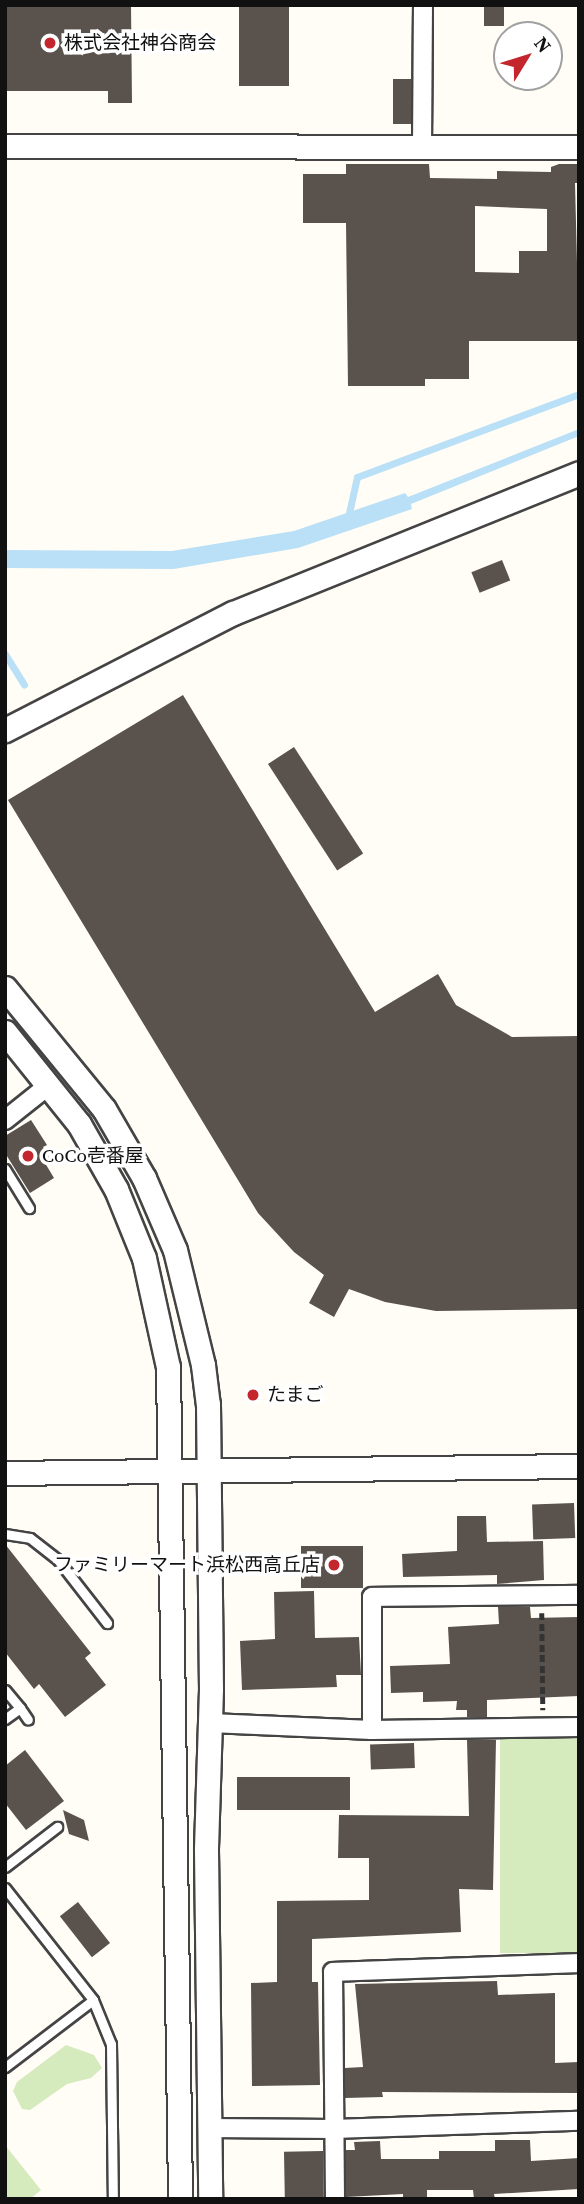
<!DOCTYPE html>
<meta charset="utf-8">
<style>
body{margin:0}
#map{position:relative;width:584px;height:2204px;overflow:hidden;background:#fffdf5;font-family:"Source Serif 4","Noto Sans JP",serif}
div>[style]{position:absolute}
.green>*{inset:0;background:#d5ebbd;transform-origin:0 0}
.water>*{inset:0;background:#b9e0f7}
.stream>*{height:7px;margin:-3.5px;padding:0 3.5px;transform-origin:3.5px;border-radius:3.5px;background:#b9e0f7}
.building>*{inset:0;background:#5a524d;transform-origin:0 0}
.path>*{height:4.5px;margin-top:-2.25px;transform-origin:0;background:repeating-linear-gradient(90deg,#333 0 7px,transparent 0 10.5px)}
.roads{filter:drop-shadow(2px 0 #444) drop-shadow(-2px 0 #444) drop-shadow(0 2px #444) drop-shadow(0 -2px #444)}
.service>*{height:9px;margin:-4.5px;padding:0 4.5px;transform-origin:4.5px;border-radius:4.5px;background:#fff}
.minor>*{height:18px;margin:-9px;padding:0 9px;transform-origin:9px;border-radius:9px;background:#fff}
.tertiary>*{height:23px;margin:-11.5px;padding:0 11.5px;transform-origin:11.5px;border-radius:11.5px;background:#fff}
.dots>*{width:19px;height:19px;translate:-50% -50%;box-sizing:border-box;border:4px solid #fff;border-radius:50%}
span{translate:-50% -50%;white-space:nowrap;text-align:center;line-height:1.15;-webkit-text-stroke:7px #fff;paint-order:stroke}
.poi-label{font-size:19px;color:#111}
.left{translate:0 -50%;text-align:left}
.right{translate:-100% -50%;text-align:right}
.frame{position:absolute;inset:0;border:7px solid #111;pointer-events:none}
.north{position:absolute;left:493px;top:21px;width:70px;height:70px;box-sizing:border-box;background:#fff;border:2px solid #a0a0a0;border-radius:50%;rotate:52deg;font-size:19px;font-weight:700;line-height:28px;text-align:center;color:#111}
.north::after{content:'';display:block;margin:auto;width:24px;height:32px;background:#c4262e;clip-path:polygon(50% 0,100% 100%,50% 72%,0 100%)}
</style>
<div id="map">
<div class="green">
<i style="left:579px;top:1733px;width:220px;height:79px;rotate:90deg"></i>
<i style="clip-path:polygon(66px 2045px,94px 2055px,102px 2068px,91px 2078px,67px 2084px,30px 2110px,22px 2109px,13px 2091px,17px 2082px)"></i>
<i style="clip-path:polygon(5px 2145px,41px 2190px,30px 2199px,5px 2199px)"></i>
</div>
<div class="water">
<i style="clip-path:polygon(579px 429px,579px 436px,411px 504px,412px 509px,298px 548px,174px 569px,5px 568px,5px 550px,172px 551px,294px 531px,405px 493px,408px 497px)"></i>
</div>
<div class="stream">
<i style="left:347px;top:522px;width:46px;rotate:-77.5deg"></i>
<i style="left:357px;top:477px;width:237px;rotate:-20.5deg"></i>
<i style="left:5px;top:654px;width:36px;rotate:58deg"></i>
</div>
<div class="building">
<i style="clip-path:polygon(5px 5px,131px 5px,132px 103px,108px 103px,108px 91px,5px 91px)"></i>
<i style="left:239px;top:5px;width:50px;height:81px"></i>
<i style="left:484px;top:5px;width:20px;height:21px"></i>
<i style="left:393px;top:79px;width:18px;height:45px"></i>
<i style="clip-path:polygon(evenodd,346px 164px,429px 164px,430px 178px,497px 179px,497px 171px,551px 172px,551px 167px,559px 164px,579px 164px,579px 183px,575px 183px,579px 341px,469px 341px,469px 379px,425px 379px,425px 386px,348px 386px,346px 223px,303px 223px,303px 174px,346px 174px,346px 164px,475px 206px,547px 209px,547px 251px,519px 251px,519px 273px,475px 272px,475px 206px)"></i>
<i style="left:502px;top:560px;width:22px;height:33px;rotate:68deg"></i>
<i style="clip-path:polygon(183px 695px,375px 1012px,438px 974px,456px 1005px,512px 1037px,579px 1036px,579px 1309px,436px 1311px,385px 1302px,349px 1289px,334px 1317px,309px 1303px,324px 1275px,294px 1252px,258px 1213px,8px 800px)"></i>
<i style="left:294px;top:747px;width:127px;height:31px;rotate:57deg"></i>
<i style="clip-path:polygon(31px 1120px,47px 1145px,43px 1147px,51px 1160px,45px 1163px,54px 1178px,30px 1193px,5px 1153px,5px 1136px)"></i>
<i style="left:574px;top:1503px;width:35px;height:42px;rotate:88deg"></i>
<i style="clip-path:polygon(457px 1516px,486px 1516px,487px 1542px,543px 1541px,544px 1580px,497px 1584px,497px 1575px,403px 1577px,402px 1554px,457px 1551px)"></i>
<i style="clip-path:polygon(5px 1544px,91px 1653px,85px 1658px,106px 1685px,65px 1717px,39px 1684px,34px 1689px,5px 1652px)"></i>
<i style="left:301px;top:1546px;width:62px;height:42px"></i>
<i style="clip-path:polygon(314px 1591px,315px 1638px,359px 1637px,361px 1675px,336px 1675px,337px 1687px,242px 1690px,240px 1641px,275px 1639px,274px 1592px)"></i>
<i style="clip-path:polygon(498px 1607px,530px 1607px,531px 1618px,579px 1617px,579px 1696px,487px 1700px,487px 1717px,467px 1717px,467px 1710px,456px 1710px,457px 1701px,423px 1702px,423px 1692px,391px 1693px,390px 1666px,450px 1664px,448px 1627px,499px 1624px)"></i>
<i style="clip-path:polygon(467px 1740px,496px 1740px,493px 1890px,459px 1889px,461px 1932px,312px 1939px,312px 1982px,318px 1982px,320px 2085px,252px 2086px,251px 1983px,277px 1982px,277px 1901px,369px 1900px,369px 1858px,338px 1858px,339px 1815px,469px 1816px)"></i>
<i style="left:414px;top:1743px;width:25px;height:44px;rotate:88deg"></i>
<i style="clip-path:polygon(25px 1750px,64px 1801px,26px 1830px,5px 1803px,5px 1766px)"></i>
<i style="left:237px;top:1777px;width:113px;height:33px"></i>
<i style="clip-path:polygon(63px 1810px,84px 1820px,89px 1841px,69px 1834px)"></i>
<i style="left:78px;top:1902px;width:52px;height:23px;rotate:52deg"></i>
<i style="clip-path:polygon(497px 1981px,498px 1995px,555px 1993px,555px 2063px,579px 2062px,579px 2093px,382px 2092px,383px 2097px,345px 2098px,345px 2068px,363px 2067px,355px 1984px)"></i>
<i style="clip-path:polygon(495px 2140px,530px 2140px,531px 2161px,579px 2158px,579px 2189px,494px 2194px,495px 2199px,474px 2199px,473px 2190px,427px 2190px,427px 2199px,403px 2199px,403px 2194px,346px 2197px,346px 2150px,355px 2150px,354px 2142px,380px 2141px,381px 2159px,439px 2159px,439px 2151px,495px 2151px)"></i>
<i style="left:323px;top:2151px;width:48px;height:39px;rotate:89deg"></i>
</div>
<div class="path">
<i style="left:542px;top:1613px;width:97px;rotate:89.4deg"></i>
</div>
<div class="roads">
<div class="service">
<i style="left:5px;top:1169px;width:46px;rotate:58.4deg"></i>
<i style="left:5px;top:1534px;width:25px;rotate:9deg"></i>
<i style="left:30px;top:1538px;width:36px;rotate:38deg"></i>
<i style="left:58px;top:1560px;width:80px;rotate:52.1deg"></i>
<i style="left:5px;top:1690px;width:23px;rotate:50deg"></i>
<i style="left:20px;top:1708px;width:19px;rotate:144deg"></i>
<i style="left:20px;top:1708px;width:14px;rotate:56deg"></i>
<i style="left:5px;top:1867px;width:66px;rotate:-37.6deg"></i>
<i style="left:5px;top:1888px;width:142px;rotate:51.8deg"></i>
<i style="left:93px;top:2000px;width:111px;rotate:142.7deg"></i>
<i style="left:93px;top:2000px;width:48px;rotate:67.8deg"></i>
<i style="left:111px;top:2044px;width:155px;rotate:89.3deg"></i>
</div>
<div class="minor">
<i style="left:422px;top:147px;width:142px;rotate:-89.6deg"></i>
<i style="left:5px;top:1120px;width:56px;rotate:-38.5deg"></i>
<i style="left:210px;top:1723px;width:162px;rotate:2.5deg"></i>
<i style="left:372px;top:1730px;width:207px;rotate:-0.8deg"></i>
<i style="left:372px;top:1730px;width:133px;rotate:-90deg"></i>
<i style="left:372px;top:1597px;width:207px;rotate:-0.6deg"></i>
<i style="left:209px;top:2128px;width:124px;rotate:0.5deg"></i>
<i style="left:333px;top:2129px;width:246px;rotate:-1.9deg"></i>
<i style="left:335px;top:2199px;width:227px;rotate:-90.5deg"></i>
<i style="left:333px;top:1972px;width:246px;rotate:-2.1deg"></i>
</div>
<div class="tertiary">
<i style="left:5px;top:146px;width:574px;rotate:0.1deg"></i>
<i style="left:5px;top:730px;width:256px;rotate:-27.2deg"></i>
<i style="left:233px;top:613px;width:373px;rotate:-22deg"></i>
<i style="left:5px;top:988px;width:156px;rotate:50.7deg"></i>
<i style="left:104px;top:1109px;width:80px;rotate:59.9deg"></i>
<i style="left:144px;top:1178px;width:78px;rotate:66.7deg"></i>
<i style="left:175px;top:1250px;width:118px;rotate:76.3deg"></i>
<i style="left:203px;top:1365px;width:39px;rotate:83deg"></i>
<i style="left:208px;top:1404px;width:285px;rotate:89.4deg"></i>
<i style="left:211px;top:1689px;width:161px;rotate:91.8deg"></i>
<i style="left:206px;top:1850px;width:349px;rotate:89.3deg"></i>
<i style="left:5px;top:1032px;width:118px;rotate:51.2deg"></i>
<i style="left:79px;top:1124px;width:75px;rotate:60.4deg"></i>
<i style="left:116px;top:1189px;width:74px;rotate:67.9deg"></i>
<i style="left:144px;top:1258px;width:112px;rotate:77.6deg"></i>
<i style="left:168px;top:1367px;width:832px;rotate:89.17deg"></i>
<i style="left:5px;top:1473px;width:574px;rotate:-0.7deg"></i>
</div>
</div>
<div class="dots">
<i style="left:50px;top:43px;background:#c4262e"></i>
<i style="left:28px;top:1156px;background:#c4262e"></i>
<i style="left:253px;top:1395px;background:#c4262e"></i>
<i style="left:334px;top:1565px;background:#c4262e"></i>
</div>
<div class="poi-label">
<span class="left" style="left:64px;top:43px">株式会社神谷商会</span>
<span class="left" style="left:42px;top:1156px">CoCo壱番屋</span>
<span class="left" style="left:267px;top:1395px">たまご</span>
<span class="right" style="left:320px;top:1565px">ファミリーマート浜松西高丘店</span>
</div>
<div class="frame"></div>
<div class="north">N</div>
</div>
